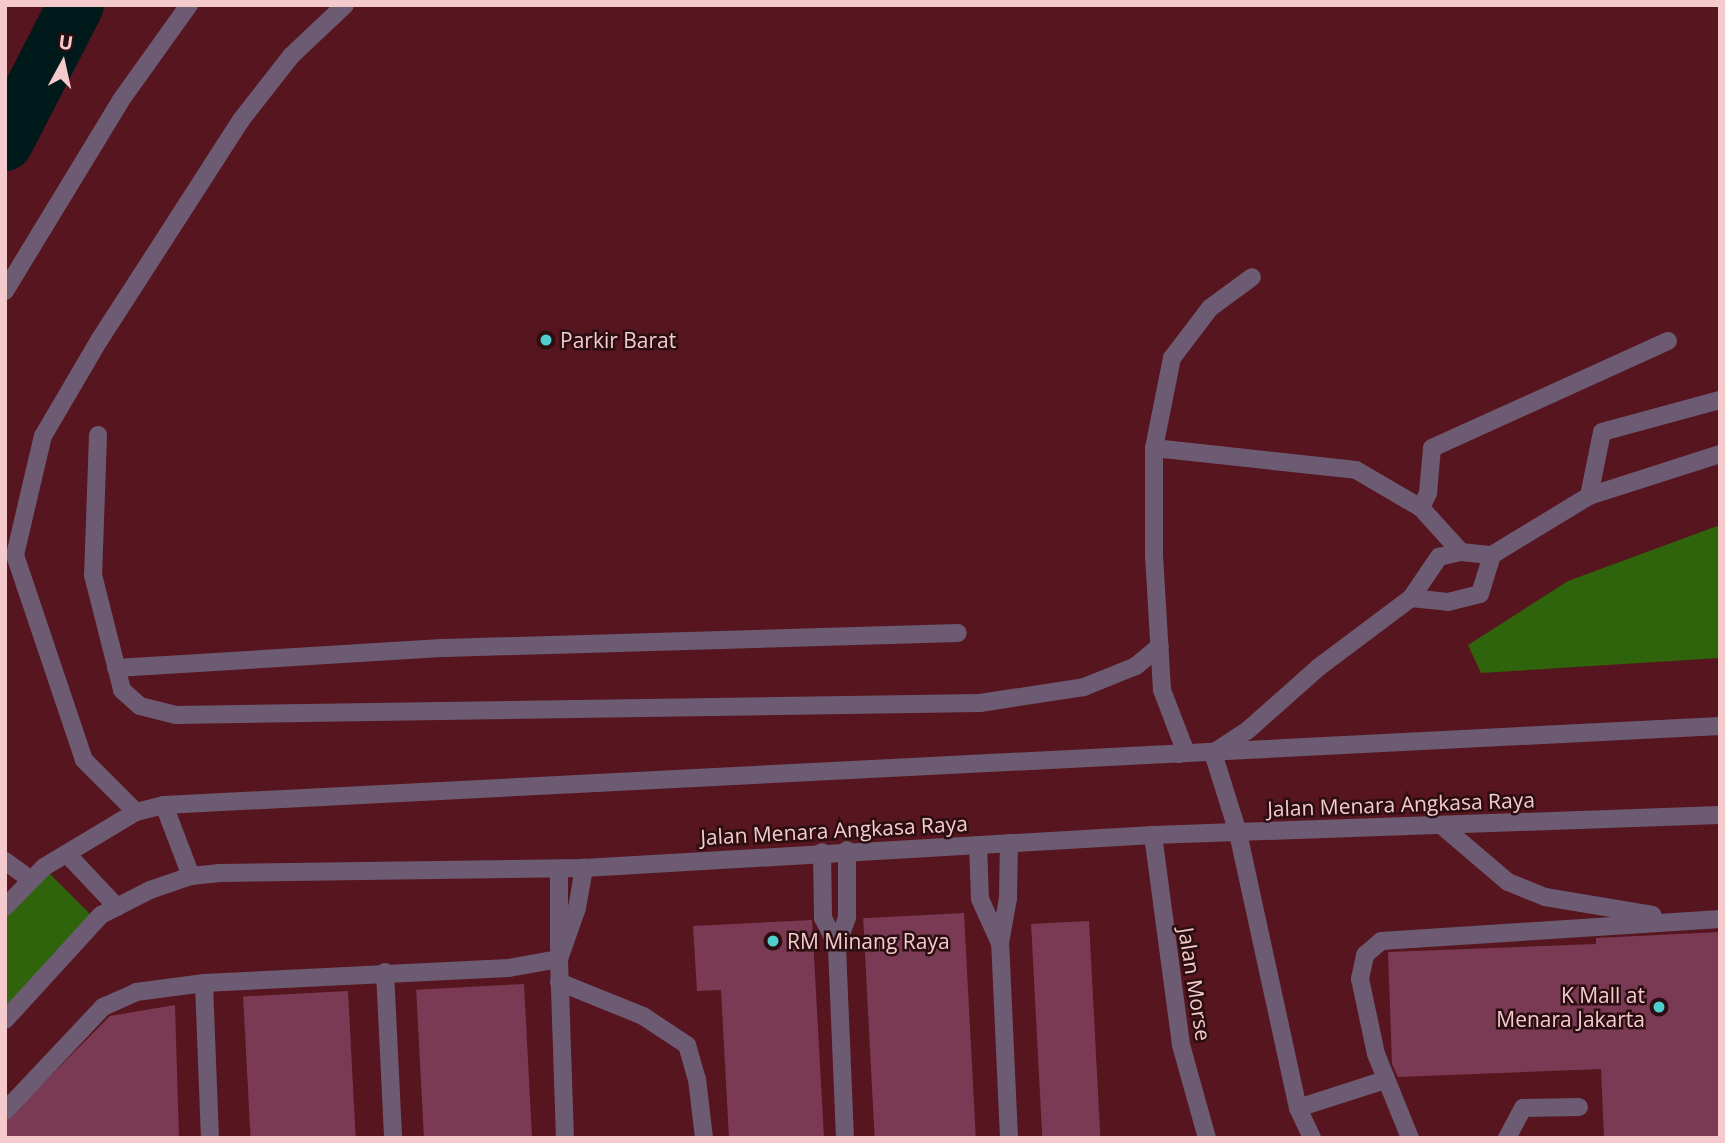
<!DOCTYPE html>
<style>
body{margin:0}
#map{position:relative;width:1725px;height:1143px;overflow:hidden;background:#57151f;font-family:"Open Sans",sans-serif}
div>[style]{position:absolute}
.green>*{inset:0;background:#30640c}
.river>*{height:56px;margin:-28px;padding:0 28px;transform-origin:28px;border-radius:28px;background:#00191a}
.building>*{inset:0;background:#7b3a54;transform-origin:0 0}
.service>*{height:18px;margin:-9px;padding:0 9px;transform-origin:9px;border-radius:9px;background:#6c5b73}
.minor>*{height:18px;margin:-9px;padding:0 9px;transform-origin:9px;border-radius:9px;background:#6c5b73}
.tertiary>*{height:18px;margin:-9px;padding:0 9px;transform-origin:9px;border-radius:9px;background:#6c5b73}
.dots>*{width:19px;height:19px;translate:-50% -50%;box-sizing:border-box;border:4px solid #2b0e11;border-radius:50%}
span{translate:-50% -50%;white-space:nowrap;text-align:center;line-height:1.15;-webkit-text-stroke:5px #2b0e11;paint-order:stroke}
.poi-label{font-size:21px;color:#f5cacc}
.left{translate:0 -50%;text-align:left}
.right{translate:-100% -50%;text-align:right}
.street-label{font-size:21px;color:#f5cacc}
.frame{position:absolute;inset:0;border:7px solid #f5cacc;pointer-events:none}
.north{position:absolute;left:28px;top:28px;width:70px;height:70px;-webkit-text-stroke:5px #2b0e11;paint-order:stroke;rotate:8deg;font-size:19px;font-weight:700;line-height:28px;text-align:center;color:#f5cacc}
.north::after{content:'';display:block;margin:auto;width:24px;height:32px;background:#f5cacc;clip-path:polygon(50% 0,100% 100%,50% 72%,0 100%)}
</style>
<div id="map">
<div class="green">
<i style="clip-path:polygon(1720px 525px,1720px 658px,1481px 673px,1468px 645px,1568px 581px)"></i>
<i style="clip-path:polygon(47px 871px,94px 918px,5px 1015px,5px 911px)"></i>
</div>
<div class="river">
<i style="left:5px;top:143px;width:155px;rotate:-62.8deg"></i>
</div>
<div class="building">
<i style="left:964px;top:913px;width:225px;height:101px;rotate:87deg"></i>
<i style="clip-path:polygon(812px 920px,824px 1138px,729px 1138px,721px 990px,697px 991px,693px 926px)"></i>
<i style="left:1089px;top:921px;width:217px;height:58px;rotate:87deg"></i>
<i style="clip-path:polygon(1720px 932px,1720px 1138px,1604px 1138px,1601px 1069px,1398px 1077px,1392px 1064px,1388px 952px,1596px 944px,1596px 938px)"></i>
<i style="left:524px;top:984px;width:154px;height:108px;rotate:87deg"></i>
<i style="left:348px;top:991px;width:147px;height:105px;rotate:87deg"></i>
<i style="clip-path:polygon(175px 1005px,179px 1138px,5px 1138px,5px 1122px,110px 1016px)"></i>
</div>
<div class="service">
<i style="left:5px;top:291px;width:223px;rotate:-58.7deg"></i>
<i style="left:121px;top:100px;width:117px;rotate:-54.4deg"></i>
<i style="left:98px;top:435px;width:140px;rotate:92deg"></i>
<i style="left:93px;top:575px;width:119px;rotate:75.8deg"></i>
<i style="left:122px;top:690px;width:24px;rotate:42deg"></i>
<i style="left:140px;top:706px;width:37px;rotate:14deg"></i>
<i style="left:176px;top:715px;width:804px;rotate:-0.86deg"></i>
<i style="left:980px;top:703px;width:105px;rotate:-8.7deg"></i>
<i style="left:1084px;top:687px;width:56px;rotate:-22deg"></i>
<i style="left:1136px;top:666px;width:31px;rotate:-40deg"></i>
<i style="left:1154px;top:448px;width:203px;rotate:6.2deg"></i>
<i style="left:1356px;top:470px;width:75px;rotate:30.3deg"></i>
<i style="left:1421px;top:508px;width:59px;rotate:47.7deg"></i>
<i style="left:1589px;top:496px;width:65px;rotate:-78.5deg"></i>
<i style="left:1602px;top:432px;width:122px;rotate:-15.2deg"></i>
<i style="left:1421px;top:508px;width:17px;rotate:-65deg"></i>
<i style="left:1428px;top:493px;width:45px;rotate:-84.9deg"></i>
<i style="left:1432px;top:448px;width:259px;rotate:-24.4deg"></i>
<i style="left:1411px;top:598px;width:37px;rotate:6deg"></i>
<i style="left:1448px;top:602px;width:33px;rotate:-14deg"></i>
<i style="left:1480px;top:594px;width:41px;rotate:-72.9deg"></i>
<i style="left:1492px;top:555px;width:114px;rotate:-31.3deg"></i>
<i style="left:1589px;top:496px;width:138px;rotate:-17.8deg"></i>
<i style="left:116px;top:668px;width:330px;rotate:-3.5deg"></i>
<i style="left:445px;top:648px;width:513px;rotate:-1.67deg"></i>
<i style="left:1213px;top:753px;width:42px;rotate:-33.3deg"></i>
<i style="left:1248px;top:730px;width:95px;rotate:-41.6deg"></i>
<i style="left:1319px;top:667px;width:115px;rotate:-36.9deg"></i>
<i style="left:1411px;top:598px;width:50px;rotate:-55.7deg"></i>
<i style="left:1439px;top:557px;width:23px;rotate:-13deg"></i>
<i style="left:1461px;top:552px;width:31px;rotate:6deg"></i>
<i style="left:1179px;top:754px;width:10px;rotate:-66deg"></i>
<i style="left:1183px;top:745px;width:59px;rotate:-110.9deg"></i>
<i style="left:1162px;top:690px;width:135px;rotate:-93.4deg"></i>
<i style="left:1154px;top:555px;width:107px;rotate:-90deg"></i>
<i style="left:1154px;top:448px;width:92px;rotate:-78.7deg"></i>
<i style="left:1172px;top:358px;width:63px;rotate:-52.8deg"></i>
<i style="left:1210px;top:308px;width:52px;rotate:-36.4deg"></i>
<i style="left:136px;top:812px;width:74px;rotate:-135deg"></i>
<i style="left:84px;top:760px;width:216px;rotate:-108.6deg"></i>
<i style="left:15px;top:555px;width:122px;rotate:-76.8deg"></i>
<i style="left:43px;top:436px;width:113px;rotate:-59.6deg"></i>
<i style="left:100px;top:339px;width:260px;rotate:-57.2deg"></i>
<i style="left:241px;top:120px;width:81px;rotate:-52deg"></i>
<i style="left:291px;top:56px;width:74px;rotate:-43.4deg"></i>
<i style="left:1441px;top:825px;width:88px;rotate:40.4deg"></i>
<i style="left:1508px;top:882px;width:40px;rotate:22deg"></i>
<i style="left:1545px;top:897px;width:109px;rotate:9.5deg"></i>
<i style="left:1238px;top:833px;width:281px;rotate:77.7deg"></i>
<i style="left:1298px;top:1108px;width:33px;rotate:65deg"></i>
<i style="left:978px;top:845px;width:54px;rotate:87.9deg"></i>
<i style="left:980px;top:899px;width:48px;rotate:65.6deg"></i>
<i style="left:822px;top:852px;width:66px;rotate:89.1deg"></i>
<i style="left:823px;top:918px;width:30px;rotate:63deg"></i>
<i style="left:5px;top:861px;width:32px;rotate:36deg"></i>
<i style="left:559px;top:949px;width:80px;rotate:-90deg"></i>
<i style="left:559px;top:959px;width:54px;rotate:-70.6deg"></i>
<i style="left:577px;top:908px;width:41px;rotate:-80.1deg"></i>
<i style="left:385px;top:972px;width:166px;rotate:87.2deg"></i>
<i style="left:559px;top:982px;width:91px;rotate:22deg"></i>
<i style="left:643px;top:1016px;width:53px;rotate:33.4deg"></i>
<i style="left:687px;top:1045px;width:35px;rotate:74deg"></i>
<i style="left:697px;top:1079px;width:59px;rotate:83.2deg"></i>
<i style="left:204px;top:983px;width:155px;rotate:87.8deg"></i>
<i style="left:1298px;top:1108px;width:91px;rotate:-17.8deg"></i>
<i style="left:5px;top:1111px;width:143px;rotate:-46.7deg"></i>
<i style="left:103px;top:1007px;width:36px;rotate:-24deg"></i>
<i style="left:136px;top:992px;width:69px;rotate:-7.5deg"></i>
<i style="left:204px;top:983px;width:305px;rotate:-2.8deg"></i>
<i style="left:509px;top:968px;width:51px;rotate:-10.2deg"></i>
<i style="left:559px;top:959px;width:179px;rotate:88.1deg"></i>
<i style="left:845px;top:1138px;width:193px;rotate:-92.4deg"></i>
<i style="left:837px;top:945px;width:30px;rotate:-70deg"></i>
<i style="left:847px;top:917px;width:67px;rotate:-90deg"></i>
<i style="left:1009px;top:1138px;width:195px;rotate:-92.6deg"></i>
<i style="left:1000px;top:943px;width:46px;rotate:-79.9deg"></i>
<i style="left:1008px;top:898px;width:55px;rotate:-89deg"></i>
<i style="left:1410px;top:1138px;width:91px;rotate:-112deg"></i>
<i style="left:1376px;top:1054px;width:77px;rotate:-102deg"></i>
<i style="left:1360px;top:979px;width:25px;rotate:-78deg"></i>
<i style="left:1365px;top:955px;width:21px;rotate:-41deg"></i>
<i style="left:1381px;top:941px;width:340px;rotate:-3.7deg"></i>
<i style="left:1507px;top:1138px;width:34px;rotate:-62deg"></i>
<i style="left:1523px;top:1108px;width:56px;rotate:-1deg"></i>
</div>
<div class="minor">
<i style="left:1153px;top:835px;width:212px;rotate:82.4deg"></i>
<i style="left:1181px;top:1045px;width:97px;rotate:74.4deg"></i>
</div>
<div class="tertiary">
<i style="left:1213px;top:753px;width:84px;rotate:72.6deg"></i>
<i style="left:164px;top:805px;width:76px;rotate:69.2deg"></i>
<i style="left:67px;top:854px;width:73px;rotate:46.7deg"></i>
<i style="left:5px;top:907px;width:56px;rotate:-45.7deg"></i>
<i style="left:44px;top:867px;width:107px;rotate:-30.9deg"></i>
<i style="left:136px;top:812px;width:29px;rotate:-14deg"></i>
<i style="left:164px;top:805px;width:1558px;rotate:-2.91deg"></i>
<i style="left:5px;top:1020px;width:142px;rotate:-47.6deg"></i>
<i style="left:101px;top:915px;width:55px;rotate:-27deg"></i>
<i style="left:150px;top:890px;width:43px;rotate:-18.9deg"></i>
<i style="left:191px;top:876px;width:29px;rotate:-6deg"></i>
<i style="left:220px;top:873px;width:364px;rotate:-0.8deg"></i>
<i style="left:584px;top:868px;width:570px;rotate:-3.32deg"></i>
<i style="left:1153px;top:835px;width:567px;rotate:-2.02deg"></i>
</div>
<div class="dots">
<i style="left:546px;top:340px;background:#52cdce"></i>
<i style="left:773px;top:941px;background:#52cdce"></i>
<i style="left:1659px;top:1007px;background:#52cdce"></i>
</div>
<div class="poi-label">
<span class="left" style="left:560px;top:340px">Parkir Barat</span>
<span class="left" style="left:787px;top:941px">RM Minang Raya</span>
<span class="right" style="left:1645px;top:1007px">K Mall at<br>Menara Jakarta</span>
</div>
<div class="street-label">
<span style="left:1401px;top:804px;rotate:-2deg">Jalan Menara Angkasa Raya</span>
<span style="left:834px;top:830px;rotate:-3deg">Jalan Menara Angkasa Raya</span>
<span style="left:1195px;top:984px;rotate:81deg">Jalan Morse</span>
</div>
<div class="frame"></div>
<div class="north">U</div>
</div>
